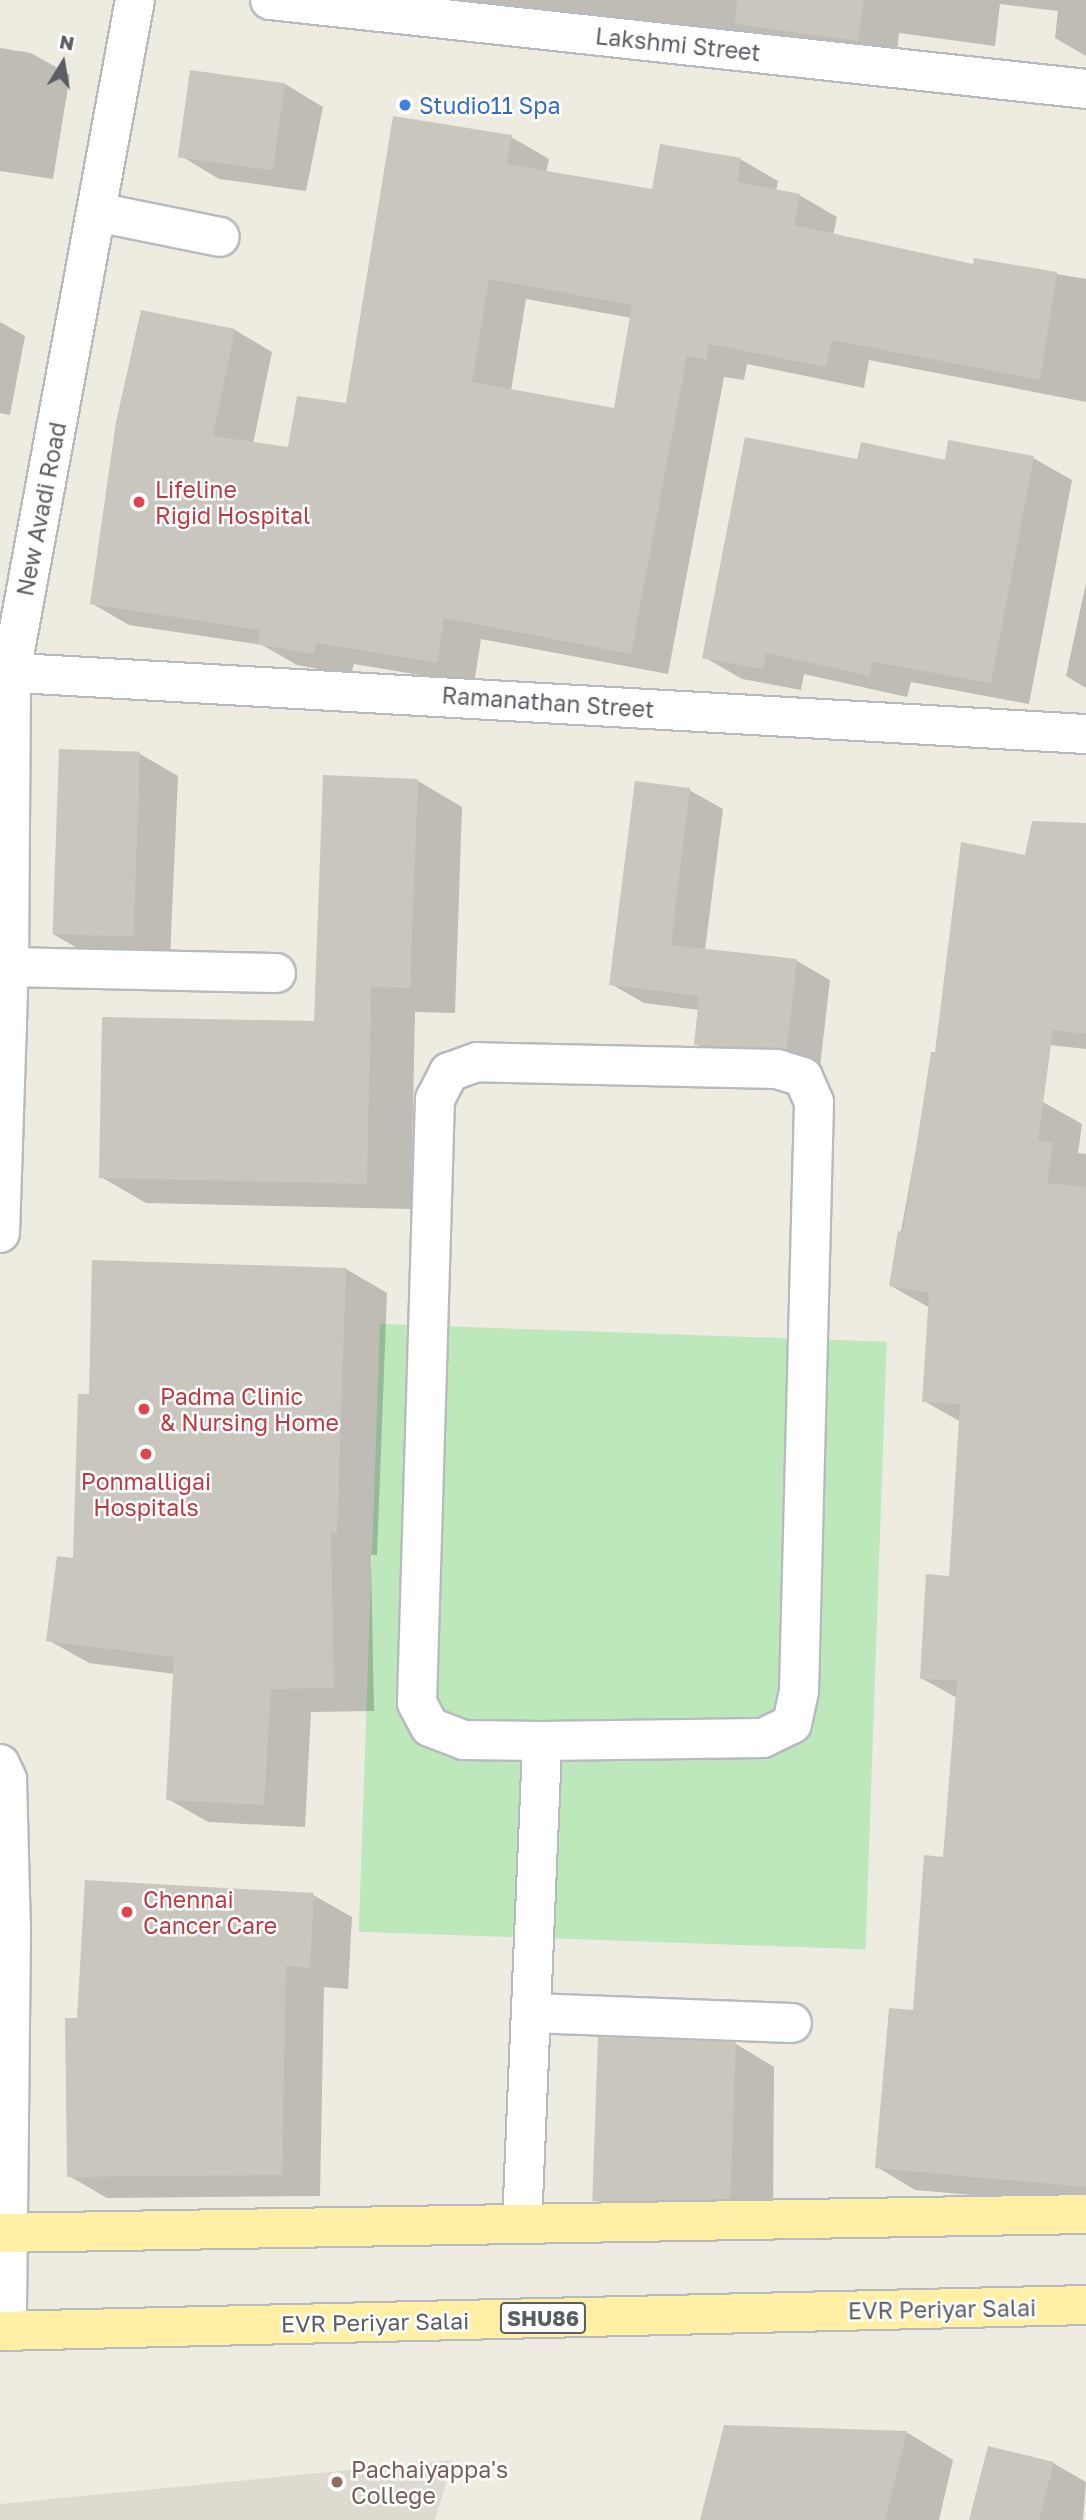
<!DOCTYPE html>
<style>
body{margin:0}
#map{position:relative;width:1086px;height:2520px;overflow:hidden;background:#eeebe1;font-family:"Golos Text",sans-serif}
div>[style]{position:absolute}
.education>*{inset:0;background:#dedad0}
.green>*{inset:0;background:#bce8bc;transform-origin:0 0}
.shadow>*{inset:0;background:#0003}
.building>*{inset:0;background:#c9c6be;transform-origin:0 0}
.roads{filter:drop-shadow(2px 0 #b7babf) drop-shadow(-2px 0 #b7babf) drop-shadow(0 2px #b7babf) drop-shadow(0 -2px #b7babf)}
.street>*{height:38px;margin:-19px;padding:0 19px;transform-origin:19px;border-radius:19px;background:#fff}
.secondary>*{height:38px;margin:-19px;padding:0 19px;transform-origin:19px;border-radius:19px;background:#fff}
.primary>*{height:38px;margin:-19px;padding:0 19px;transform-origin:19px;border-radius:19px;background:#fff0a5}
.dots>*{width:19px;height:19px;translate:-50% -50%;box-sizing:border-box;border:4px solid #fff;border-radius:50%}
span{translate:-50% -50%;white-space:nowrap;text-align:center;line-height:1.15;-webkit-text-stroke:5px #fff;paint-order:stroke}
.shield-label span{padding:2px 5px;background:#fff;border:2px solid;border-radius:5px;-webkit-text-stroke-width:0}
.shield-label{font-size:21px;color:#5a5e63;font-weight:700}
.street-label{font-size:23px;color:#5a5e63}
.shop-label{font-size:23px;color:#366cbe}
.left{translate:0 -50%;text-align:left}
.health-label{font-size:23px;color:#be3a42}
.education-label{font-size:23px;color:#785e54}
.north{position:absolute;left:28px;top:28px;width:70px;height:70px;-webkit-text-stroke:5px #fff;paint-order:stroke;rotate:11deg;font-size:19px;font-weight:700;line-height:28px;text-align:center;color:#5a5e63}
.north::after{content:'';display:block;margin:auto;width:24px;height:32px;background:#5a5e63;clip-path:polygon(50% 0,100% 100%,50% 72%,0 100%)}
</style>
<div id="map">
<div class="education">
<i style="clip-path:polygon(453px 2460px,435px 2520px,0 2520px,0 2504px)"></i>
</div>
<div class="green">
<i style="left:380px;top:1324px;width:507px;height:608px;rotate:2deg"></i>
</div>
<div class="shadow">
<i style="clip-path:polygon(408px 0,1086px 0,1086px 56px,1055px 38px,1058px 11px,1000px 4px,995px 46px,899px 33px,896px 61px)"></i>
<i style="clip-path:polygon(0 48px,31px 53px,70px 75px,53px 179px,0 171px)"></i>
<i style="clip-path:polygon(285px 84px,323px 107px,306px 191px,219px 179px,181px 156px)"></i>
<i style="clip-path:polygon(evenodd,511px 137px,549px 159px,546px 173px,654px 191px,740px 159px,778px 181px,776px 191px,799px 195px,837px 217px,833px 236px,974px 266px,975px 260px,1086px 279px,1086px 402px,869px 360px,864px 388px,747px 364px,744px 380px,724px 377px,668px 674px,481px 639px,474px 684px,354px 664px,351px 675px,297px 665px,262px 645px,129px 625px,91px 603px,235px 330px,272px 352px,253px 444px,289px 449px,348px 405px,511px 137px,526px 299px,632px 318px,616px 410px,511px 391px,526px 299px)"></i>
<i style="clip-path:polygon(0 322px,25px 336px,10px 415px,0 413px)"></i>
<i style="clip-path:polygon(1033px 458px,1072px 480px,1029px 704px,911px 682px,907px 697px,804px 674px,801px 690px,742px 679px,704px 657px,858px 461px)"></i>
<i style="clip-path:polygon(1086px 583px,1086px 688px,1066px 676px)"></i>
<i style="clip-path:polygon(140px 754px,178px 776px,170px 959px,91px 956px,53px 934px)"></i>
<i style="clip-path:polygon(418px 781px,462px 807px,455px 1013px,415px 1012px,411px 1209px,146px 1203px,101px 1177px,316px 1023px)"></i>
<i style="clip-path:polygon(689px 790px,723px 809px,705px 950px,797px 961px,830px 980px,820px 1067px,729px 1063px,696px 1044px,699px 1010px,644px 1003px,611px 984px)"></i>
<i style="clip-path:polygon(1086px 828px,1086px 1049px,974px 1037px,1026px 857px)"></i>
<i style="clip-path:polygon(927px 1089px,1043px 1102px,1082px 1124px,1078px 1153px,1086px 1154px,1086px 2205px,915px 2190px,877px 2167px,915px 2012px,945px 1858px,957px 1698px,921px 1678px,951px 1578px,961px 1422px,924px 1401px,930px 1308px,891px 1286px)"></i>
<i style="clip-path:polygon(346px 1269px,387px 1293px,377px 1555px,371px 1555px,374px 1711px,311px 1712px,305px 1827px,208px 1822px,168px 1799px,175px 1674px,89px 1663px,48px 1640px,74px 1560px,91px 1396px)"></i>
<i style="clip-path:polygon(313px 1895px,352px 1917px,348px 1989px,324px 1987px,320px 2196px,107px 2198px,69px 2176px,79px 2020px)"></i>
<i style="clip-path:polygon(736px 2044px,774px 2067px,773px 2220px,636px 2222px,598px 2200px)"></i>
<i style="clip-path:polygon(906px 2432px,953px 2460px,939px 2520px,702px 2520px)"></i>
<i style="clip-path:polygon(1053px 2463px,1086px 2482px,1083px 2520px,971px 2520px)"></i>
</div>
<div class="building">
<i style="clip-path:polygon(737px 0,864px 0,858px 41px,735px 24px)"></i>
<i style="left:190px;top:70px;width:96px;height:88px;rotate:8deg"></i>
<i style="clip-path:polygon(evenodd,393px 116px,512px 135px,507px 164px,652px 189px,660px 144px,741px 158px,737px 182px,800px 194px,794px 225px,973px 264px,974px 258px,1057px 272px,1040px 380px,832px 340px,826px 367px,709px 344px,707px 360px,687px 356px,631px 654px,444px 618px,437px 663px,316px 643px,314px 654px,257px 644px,260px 630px,90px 604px,116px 422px,141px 310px,235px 329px,213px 436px,288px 447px,297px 396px,346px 403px,393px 116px,489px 279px,632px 305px,614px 408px,472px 382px,489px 279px)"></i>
<i style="clip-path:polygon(745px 437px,857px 459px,861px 442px,945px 460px,948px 440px,1034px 456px,991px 683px,872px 662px,869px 676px,766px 653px,763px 669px,702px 658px)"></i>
<i style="left:59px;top:749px;width:81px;height:185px;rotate:2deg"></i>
<i style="clip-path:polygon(323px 775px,418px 779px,410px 988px,371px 987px,367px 1184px,99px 1178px,102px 1017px,314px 1021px)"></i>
<i style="clip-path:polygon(635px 781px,690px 788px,671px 945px,797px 959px,787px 1049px,694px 1045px,699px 996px,609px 985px)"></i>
<i style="clip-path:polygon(1032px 821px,1086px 823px,1086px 1034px,1053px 1030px,1038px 1141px,1053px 1143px,1047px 1183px,1086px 1187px,1086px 2187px,875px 2168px,889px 2008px,913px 2010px,924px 1855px,943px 1857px,957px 1681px,920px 1679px,926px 1574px,949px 1576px,960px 1404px,922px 1402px,929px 1293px,889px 1286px,898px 1231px,903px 1232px,931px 1052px,935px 1052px,961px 842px,1025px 855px)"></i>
<i style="clip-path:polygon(92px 1260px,346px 1268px,337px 1533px,331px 1532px,334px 1688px,271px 1689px,264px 1805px,166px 1800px,174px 1657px,46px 1641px,57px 1556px,73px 1558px,78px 1394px,89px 1394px)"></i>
<i style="clip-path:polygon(85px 1880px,314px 1893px,310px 1968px,286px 1966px,282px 2175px,67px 2177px,65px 2018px,77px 2018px)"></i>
<i style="left:598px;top:2037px;width:138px;height:164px;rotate:2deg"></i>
<i style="clip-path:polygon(724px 2425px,907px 2431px,885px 2520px,700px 2520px)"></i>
<i style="clip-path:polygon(988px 2446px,1054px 2462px,1039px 2520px,969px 2520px)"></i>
</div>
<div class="roads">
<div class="street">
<i style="left:270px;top:0;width:821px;rotate:6.22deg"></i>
<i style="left:96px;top:212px;width:126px;rotate:11.4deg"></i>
<i style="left:0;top:672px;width:1088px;rotate:3.27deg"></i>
<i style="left:9px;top:967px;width:267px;rotate:1.3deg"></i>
<i style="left:531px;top:2013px;width:261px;rotate:2.2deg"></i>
<i style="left:522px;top:2224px;width:483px;rotate:-87.6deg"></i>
<i style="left:542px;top:1741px;width:221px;rotate:-0.8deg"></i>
<i style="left:763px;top:1738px;width:32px;rotate:-26deg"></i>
<i style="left:792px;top:1724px;width:34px;rotate:-78deg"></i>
<i style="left:799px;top:1691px;width:589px;rotate:-88.54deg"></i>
<i style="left:814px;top:1102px;width:27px;rotate:-114deg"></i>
<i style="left:803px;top:1077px;width:27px;rotate:-163deg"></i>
<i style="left:777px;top:1069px;width:300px;rotate:-178.7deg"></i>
<i style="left:477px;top:1062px;width:30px;rotate:160deg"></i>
<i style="left:449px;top:1072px;width:30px;rotate:117deg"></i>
<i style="left:435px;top:1099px;width:604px;rotate:91.71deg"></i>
<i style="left:417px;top:1703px;width:27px;rotate:62deg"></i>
<i style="left:430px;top:1727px;width:36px;rotate:21deg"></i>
<i style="left:464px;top:1740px;width:78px;rotate:0.7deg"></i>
</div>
<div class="secondary">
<i style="left:0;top:1233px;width:266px;rotate:-88.1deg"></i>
<i style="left:9px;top:967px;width:295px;rotate:-89.6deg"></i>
<i style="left:11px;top:672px;width:683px;rotate:-79.55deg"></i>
<i style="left:0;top:1764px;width:17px;rotate:65deg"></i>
<i style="left:7px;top:1779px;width:150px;rotate:88.5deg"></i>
<i style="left:11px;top:1929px;width:401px;rotate:90.6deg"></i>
</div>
<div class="primary">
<i style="left:0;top:2233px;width:1086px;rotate:-1deg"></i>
<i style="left:0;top:2331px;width:1086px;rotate:-1.37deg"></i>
</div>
</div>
<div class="dots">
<i style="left:405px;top:105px;background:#3f7fe0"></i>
<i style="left:139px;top:502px;background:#e0444e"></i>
<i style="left:144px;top:1409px;background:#e0444e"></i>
<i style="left:146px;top:1454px;background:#e0444e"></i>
<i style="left:127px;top:1912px;background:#e0444e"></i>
<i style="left:337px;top:2482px;background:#8d6e63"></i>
</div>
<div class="shield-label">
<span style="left:543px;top:2318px">SHU86</span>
</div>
<div class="street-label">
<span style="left:678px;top:44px;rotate:6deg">Lakshmi Street</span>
<span style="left:41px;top:509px;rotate:-79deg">New Avadi Road</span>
<span style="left:548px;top:702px;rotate:4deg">Ramanathan Street</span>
<span style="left:942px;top:2309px;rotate:-1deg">EVR Periyar Salai</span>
<span style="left:375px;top:2322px;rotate:-1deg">EVR Periyar Salai</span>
</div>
<div class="shop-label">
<span class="left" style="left:419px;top:105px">Studio11 Spa</span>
</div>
<div class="health-label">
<span class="left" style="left:155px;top:502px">Lifeline<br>Rigid Hospital</span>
<span class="left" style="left:160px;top:1409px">Padma Clinic<br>&amp; Nursing Home</span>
<span style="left:146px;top:1494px">Ponmalligai<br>Hospitals</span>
<span class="left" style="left:143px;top:1912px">Chennai<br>Cancer Care</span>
</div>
<div class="education-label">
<span class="left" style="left:351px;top:2482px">Pachaiyappa's<br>College</span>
</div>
<div class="north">N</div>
</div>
